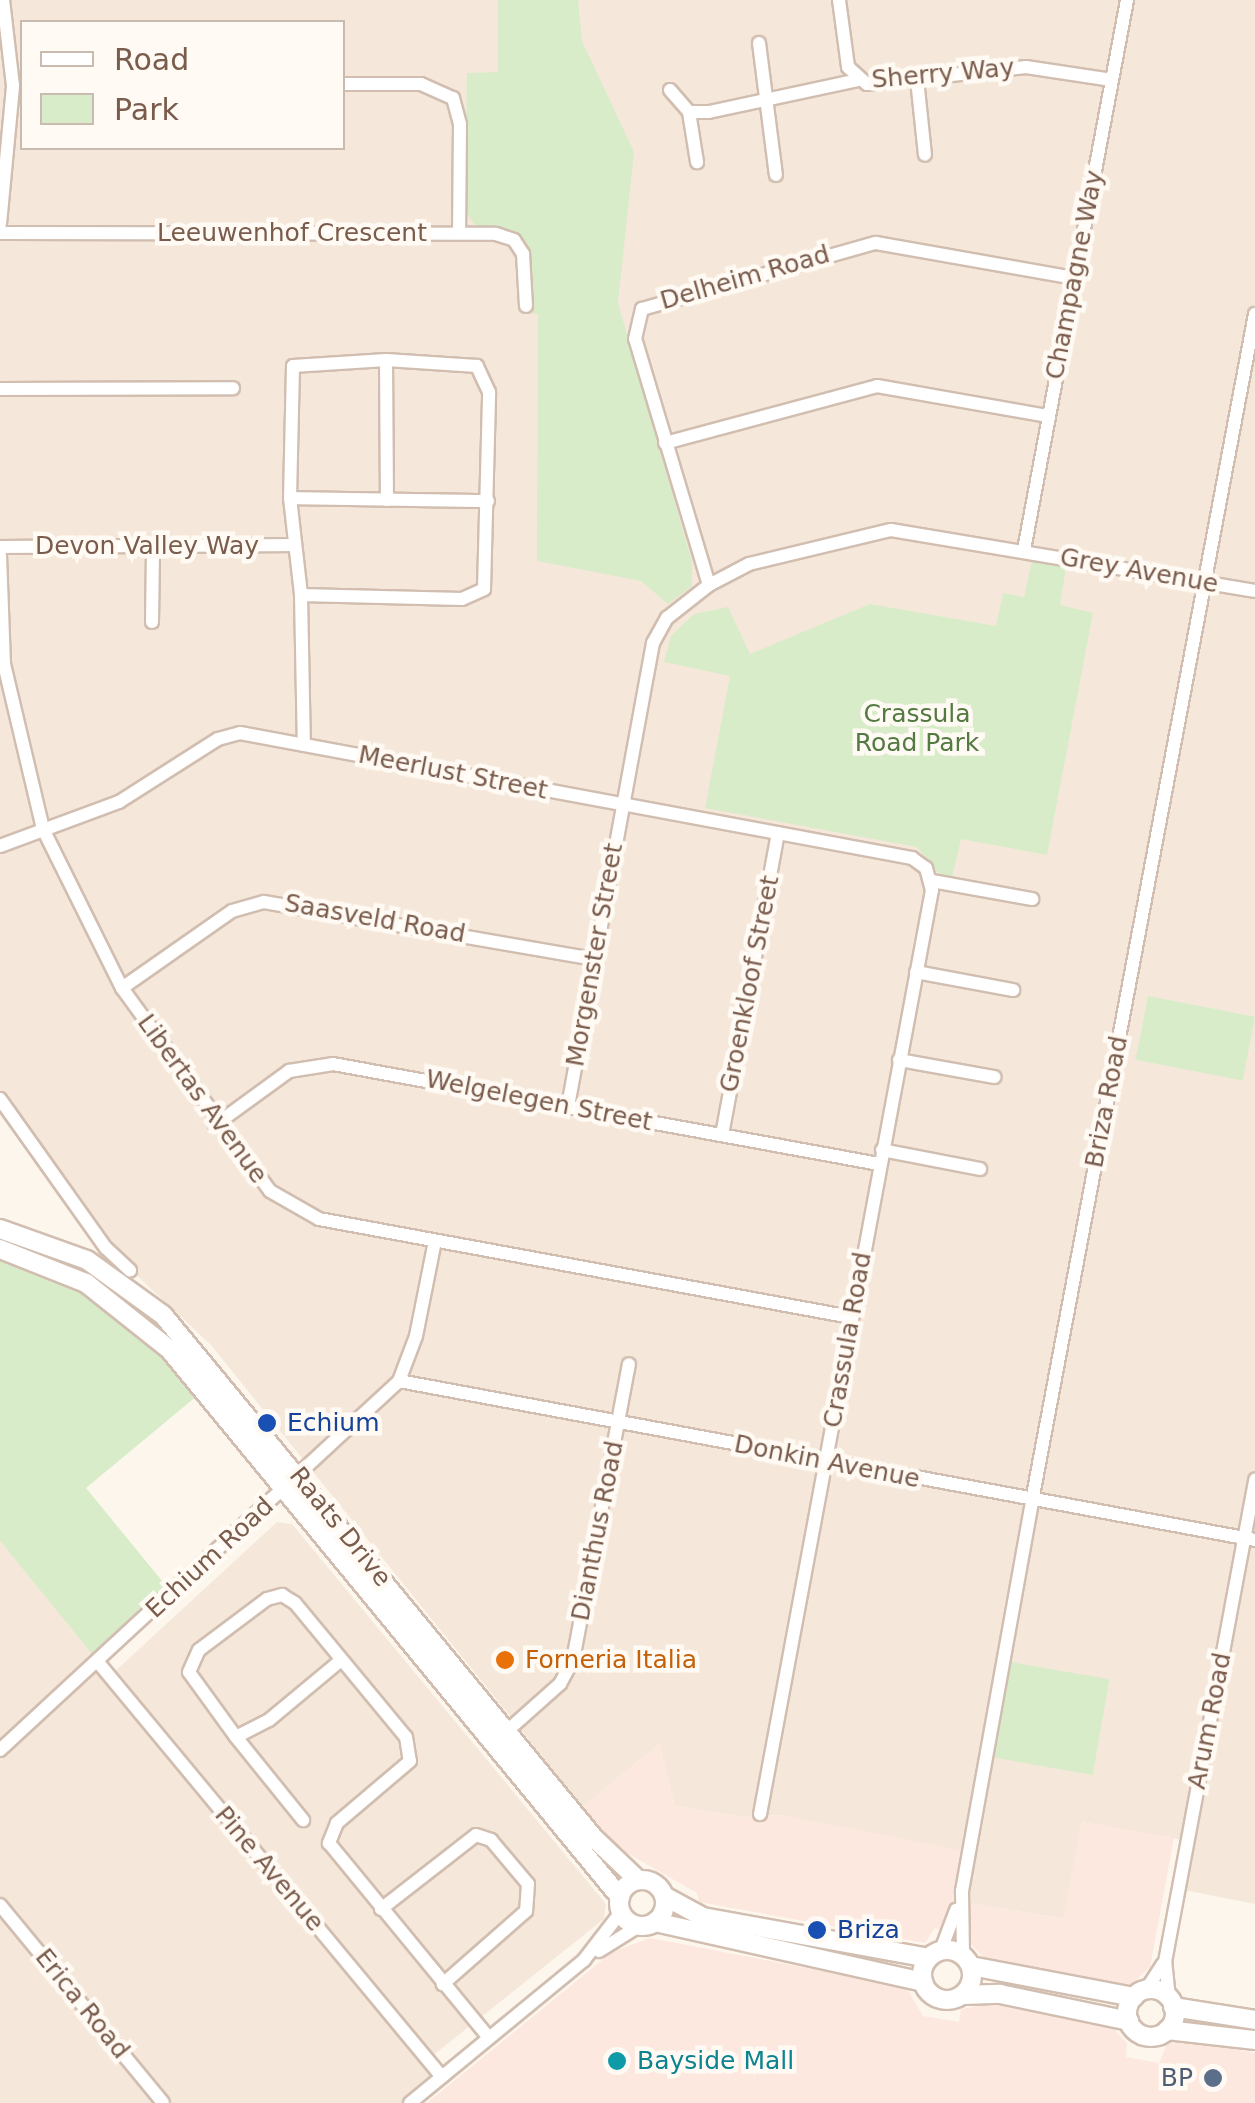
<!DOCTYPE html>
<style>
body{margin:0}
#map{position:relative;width:1255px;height:2103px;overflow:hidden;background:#fdf6ec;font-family:"DejaVu Sans",sans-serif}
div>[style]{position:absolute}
.residential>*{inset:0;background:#f5e8da}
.commercial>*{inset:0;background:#fde8e0}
.green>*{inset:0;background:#d8ecc9;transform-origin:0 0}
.roads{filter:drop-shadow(2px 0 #d1beb0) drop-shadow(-2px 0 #d1beb0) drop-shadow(0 2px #d1beb0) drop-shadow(0 -2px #d1beb0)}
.street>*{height:12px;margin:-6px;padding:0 6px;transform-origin:6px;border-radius:6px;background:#fff}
.secondary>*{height:18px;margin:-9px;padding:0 9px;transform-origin:9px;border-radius:9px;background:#fff}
.secondary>.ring{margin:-9px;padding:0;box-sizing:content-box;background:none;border:18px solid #fff;border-radius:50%}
.dots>*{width:28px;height:28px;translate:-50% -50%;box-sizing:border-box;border:5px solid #fffaf3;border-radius:50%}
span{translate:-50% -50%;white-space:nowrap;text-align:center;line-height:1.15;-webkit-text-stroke:9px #fffaf3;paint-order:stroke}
.street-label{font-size:25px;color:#7a5c4d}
.park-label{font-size:25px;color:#537a41}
.transit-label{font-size:25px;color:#164399}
.left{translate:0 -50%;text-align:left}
.food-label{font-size:25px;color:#c56008}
.culture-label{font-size:25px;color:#0d838f}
.service-label{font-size:25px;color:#4e5e75}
.right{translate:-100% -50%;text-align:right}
.legend{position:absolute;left:20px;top:20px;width:325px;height:130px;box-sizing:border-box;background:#fffaf3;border:2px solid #cabbb1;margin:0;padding:12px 18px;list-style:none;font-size:30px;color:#7a5c4d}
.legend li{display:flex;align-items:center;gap:20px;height:50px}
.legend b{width:50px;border:2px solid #cabbb1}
</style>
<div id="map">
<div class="residential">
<i style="clip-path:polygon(evenodd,0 0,1255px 0,1255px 1904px,1179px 1889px,1188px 1841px,1082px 1822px,1064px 1919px,961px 1902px,782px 1815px,741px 1817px,675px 1806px,659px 1744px,583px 1807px,211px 1345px,118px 1258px,0 1094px,0 0,22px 22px,342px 22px,342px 148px,22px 148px,22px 22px)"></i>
<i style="clip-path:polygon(277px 1522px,292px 1524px,606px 1904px,604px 1919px,426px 2061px,439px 2078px,408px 2103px,0 2103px,0 1541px,111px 1675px)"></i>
</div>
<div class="commercial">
<i style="clip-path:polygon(659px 1744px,675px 1806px,741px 1817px,782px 1815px,970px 1852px,961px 1902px,1063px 1919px,1082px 1822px,1174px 1838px,1150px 1967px,1132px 1984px,1116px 1985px,986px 1960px,968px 1941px,935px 1928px,925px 1943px,699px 1902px,697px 1893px,620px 1849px,583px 1807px)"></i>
<i style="clip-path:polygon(650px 1938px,906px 1987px,923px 2016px,959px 2022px,961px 2009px,991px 2004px,1112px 2027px,1127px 2043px,1126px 2057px,1159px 2063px,1170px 2037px,1255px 2053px,1255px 2103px,427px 2103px,612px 1952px)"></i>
</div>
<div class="green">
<i style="clip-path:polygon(498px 0,578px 0,582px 41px,634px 152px,618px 303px,692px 562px,692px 586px,668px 604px,641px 581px,537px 561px,538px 314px,531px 313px,531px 258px,514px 234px,476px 227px,465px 211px,467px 73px,498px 72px)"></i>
<i style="clip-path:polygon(1032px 561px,1066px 567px,1060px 605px,1093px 613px,1047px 855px,961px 839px,952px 878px,940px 875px,917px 847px,705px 808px,730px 676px,664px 662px,671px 636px,694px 614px,728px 607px,750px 654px,870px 604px,996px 626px,1003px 593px,1024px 597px)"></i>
<i style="left:1148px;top:996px;width:109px;height:65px;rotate:11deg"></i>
<i style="clip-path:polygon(0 1258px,91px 1295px,162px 1353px,198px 1395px,86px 1488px,167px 1587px,93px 1655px,0 1541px)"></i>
<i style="left:1011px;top:1662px;width:100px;height:97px;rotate:10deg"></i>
</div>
<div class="roads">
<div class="street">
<i style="left:839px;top:0;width:68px;rotate:82.3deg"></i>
<i style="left:848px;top:67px;width:25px;rotate:42deg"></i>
<i style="left:867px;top:84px;width:160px;rotate:-6.1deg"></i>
<i style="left:1026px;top:67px;width:87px;rotate:8.6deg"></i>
<i style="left:759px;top:43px;width:133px;rotate:82.7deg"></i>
<i style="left:917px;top:79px;width:76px;rotate:84deg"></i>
<i style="left:342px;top:84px;width:79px"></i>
<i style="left:421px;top:84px;width:35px;rotate:24deg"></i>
<i style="left:453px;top:98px;width:27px;rotate:75deg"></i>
<i style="left:460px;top:124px;width:109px;rotate:90.5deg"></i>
<i style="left:670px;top:90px;width:29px;rotate:49deg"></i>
<i style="left:689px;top:112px;width:20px"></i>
<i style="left:709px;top:112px;width:152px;rotate:-12.1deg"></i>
<i style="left:689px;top:112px;width:51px;rotate:80.9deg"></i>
<i style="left:0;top:224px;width:139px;rotate:-84.6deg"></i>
<i style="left:13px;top:86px;width:87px;rotate:-96.6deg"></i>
<i style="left:0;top:233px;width:496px;rotate:0.1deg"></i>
<i style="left:496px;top:234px;width:19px;rotate:18deg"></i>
<i style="left:514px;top:240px;width:17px;rotate:57deg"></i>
<i style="left:523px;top:254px;width:52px;rotate:86.7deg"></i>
<i style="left:386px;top:360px;width:140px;rotate:89.6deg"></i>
<i style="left:0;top:389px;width:233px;rotate:-0.2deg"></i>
<i style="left:665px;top:443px;width:220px;rotate:-15deg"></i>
<i style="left:877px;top:386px;width:174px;rotate:10deg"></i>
<i style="left:290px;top:498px;width:198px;rotate:0.9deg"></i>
<i style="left:0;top:547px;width:294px;rotate:-0.4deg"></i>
<i style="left:1024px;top:550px;width:560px;rotate:-79.39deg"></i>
<i style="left:0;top:555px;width:109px;rotate:87.9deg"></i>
<i style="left:4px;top:664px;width:170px;rotate:76.7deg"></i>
<i style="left:43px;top:829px;width:178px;rotate:63.6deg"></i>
<i style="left:122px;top:988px;width:251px;rotate:53.9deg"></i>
<i style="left:270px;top:1191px;width:56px;rotate:29.7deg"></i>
<i style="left:319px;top:1219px;width:541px;rotate:10.44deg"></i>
<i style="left:709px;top:585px;width:257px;rotate:-106.7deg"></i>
<i style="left:635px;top:339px;width:31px;rotate:-77deg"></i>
<i style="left:642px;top:309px;width:243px;rotate:-15.8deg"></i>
<i style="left:876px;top:243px;width:202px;rotate:10deg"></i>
<i style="left:301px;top:595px;width:161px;rotate:1.4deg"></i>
<i style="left:462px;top:599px;width:24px;rotate:-24deg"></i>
<i style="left:484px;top:589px;width:197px;rotate:-88.5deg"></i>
<i style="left:489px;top:392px;width:29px;rotate:-115deg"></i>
<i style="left:477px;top:366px;width:91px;rotate:-176.2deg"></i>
<i style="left:386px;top:360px;width:93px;rotate:176.3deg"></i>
<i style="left:293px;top:366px;width:132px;rotate:91.3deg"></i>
<i style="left:290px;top:498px;width:98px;rotate:83.5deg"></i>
<i style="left:301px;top:595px;width:150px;rotate:88.9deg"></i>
<i style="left:152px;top:622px;width:75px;rotate:-89.2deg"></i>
<i style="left:0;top:846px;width:127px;rotate:-20.3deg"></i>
<i style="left:119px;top:802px;width:117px;rotate:-32.5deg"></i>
<i style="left:218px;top:739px;width:23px;rotate:-15deg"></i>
<i style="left:240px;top:733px;width:684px;rotate:10.54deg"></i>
<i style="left:912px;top:858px;width:17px;rotate:36deg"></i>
<i style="left:926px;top:868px;width:23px;rotate:75deg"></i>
<i style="left:932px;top:890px;width:940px;rotate:100.54deg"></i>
<i style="left:932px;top:881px;width:102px;rotate:10.2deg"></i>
<i style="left:916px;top:972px;width:99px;rotate:10.5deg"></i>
<i style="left:122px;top:988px;width:134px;rotate:-35deg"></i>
<i style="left:232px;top:911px;width:33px;rotate:-16deg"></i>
<i style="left:264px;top:902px;width:334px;rotate:9.8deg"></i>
<i style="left:899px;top:1060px;width:97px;rotate:10.1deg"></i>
<i style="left:0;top:1099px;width:183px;rotate:54.6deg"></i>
<i style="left:106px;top:1248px;width:33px;rotate:43deg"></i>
<i style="left:568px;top:1106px;width:471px;rotate:-79.6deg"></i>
<i style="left:653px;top:643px;width:29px;rotate:-61deg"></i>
<i style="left:667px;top:618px;width:53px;rotate:-38.2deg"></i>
<i style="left:709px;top:585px;width:45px;rotate:-27.7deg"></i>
<i style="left:749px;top:564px;width:146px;rotate:-13.5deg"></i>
<i style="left:891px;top:530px;width:369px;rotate:9.5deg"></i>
<i style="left:215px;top:1125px;width:92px;rotate:-36.1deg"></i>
<i style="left:289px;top:1071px;width:45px;rotate:-9deg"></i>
<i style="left:333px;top:1064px;width:555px;rotate:10.38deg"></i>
<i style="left:722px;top:1135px;width:307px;rotate:-79.5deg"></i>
<i style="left:882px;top:1150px;width:100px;rotate:11deg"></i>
<i style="left:399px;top:1381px;width:871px;rotate:10.52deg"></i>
<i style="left:97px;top:1661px;width:540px;rotate:50.33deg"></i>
<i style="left:340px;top:1661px;width:92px;rotate:140.3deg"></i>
<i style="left:269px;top:1720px;width:37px;rotate:153deg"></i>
<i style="left:236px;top:1737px;width:80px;rotate:-125.9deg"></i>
<i style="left:189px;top:1672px;width:24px;rotate:-66deg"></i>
<i style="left:199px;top:1650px;width:85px;rotate:-36.9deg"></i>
<i style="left:267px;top:1599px;width:16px;rotate:-15deg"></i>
<i style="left:282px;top:1595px;width:15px;rotate:32deg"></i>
<i style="left:295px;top:1603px;width:174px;rotate:50.4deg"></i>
<i style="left:406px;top:1737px;width:24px;rotate:81deg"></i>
<i style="left:410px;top:1761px;width:96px;rotate:139.7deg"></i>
<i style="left:337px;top:1823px;width:22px;rotate:112deg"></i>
<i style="left:329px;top:1843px;width:252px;rotate:50.6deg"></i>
<i style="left:507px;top:1731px;width:71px;rotate:-41.6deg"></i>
<i style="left:560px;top:1684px;width:27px;rotate:-62deg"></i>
<i style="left:573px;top:1660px;width:301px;rotate:-79.3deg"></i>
<i style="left:236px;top:1737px;width:107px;rotate:51.1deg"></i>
<i style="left:0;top:1750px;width:543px;rotate:-42.76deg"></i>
<i style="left:399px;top:1381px;width:48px;rotate:-69.3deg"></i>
<i style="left:416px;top:1336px;width:97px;rotate:-78.7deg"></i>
<i style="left:0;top:1905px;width:256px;rotate:50.5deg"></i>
<i style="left:381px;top:1909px;width:120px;rotate:-37.9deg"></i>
<i style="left:476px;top:1835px;width:16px;rotate:18deg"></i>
<i style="left:491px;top:1840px;width:57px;rotate:49.9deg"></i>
<i style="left:528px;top:1884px;width:27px;rotate:94deg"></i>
<i style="left:526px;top:1911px;width:111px;rotate:138.7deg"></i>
<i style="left:941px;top:1950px;width:43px;rotate:-69.4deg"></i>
<i style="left:599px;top:1951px;width:47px;rotate:-32deg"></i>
<i style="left:963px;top:1955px;width:64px;rotate:-90.9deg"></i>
<i style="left:962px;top:1891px;width:396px;rotate:-79.8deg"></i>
<i style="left:1032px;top:1501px;width:1208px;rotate:-79.36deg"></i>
<i style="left:1146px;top:1990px;width:31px;rotate:-57deg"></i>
<i style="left:1169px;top:1998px;width:36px;rotate:-96deg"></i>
<i style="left:1165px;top:1962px;width:491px;rotate:-79.4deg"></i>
<i style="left:410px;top:2103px;width:225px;rotate:-39.4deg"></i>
<i style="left:584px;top:1960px;width:61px;rotate:-52.4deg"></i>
</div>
<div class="secondary">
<i style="left:0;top:1229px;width:92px;rotate:19.6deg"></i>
<i style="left:87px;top:1260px;width:94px;rotate:35.9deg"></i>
<i style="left:163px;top:1315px;width:678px;rotate:50.51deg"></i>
<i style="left:594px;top:1838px;width:61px;rotate:43.7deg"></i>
<i style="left:0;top:1249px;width:92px;rotate:21.6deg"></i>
<i style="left:86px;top:1283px;width:106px;rotate:38.5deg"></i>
<i style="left:169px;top:1349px;width:710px;rotate:50.55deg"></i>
<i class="ring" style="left:619px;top:1880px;width:28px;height:28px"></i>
<i style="left:664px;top:1896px;width:44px;rotate:28.3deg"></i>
<i style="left:703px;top:1917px;width:229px;rotate:10.3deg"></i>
<i style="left:655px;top:1922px;width:275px;rotate:12.6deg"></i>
<i class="ring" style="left:922px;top:1950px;width:32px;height:32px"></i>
<i style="left:971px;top:1966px;width:166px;rotate:10.8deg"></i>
<i class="ring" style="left:1127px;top:1989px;width:30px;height:30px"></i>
<i style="left:963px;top:1995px;width:37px;rotate:-2deg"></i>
<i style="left:1000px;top:1994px;width:132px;rotate:11.8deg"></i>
<i style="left:1173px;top:2007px;width:83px;rotate:9deg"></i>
<i style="left:1167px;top:2030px;width:89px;rotate:6.5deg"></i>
</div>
</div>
<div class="dots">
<i style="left:267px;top:1423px;background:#1a4fb4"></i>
<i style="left:505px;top:1660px;background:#e8710a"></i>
<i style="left:817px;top:1930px;background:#1a4fb4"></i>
<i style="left:617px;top:2061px;background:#0f9aa8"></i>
<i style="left:1213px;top:2078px;background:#5c6f8a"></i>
</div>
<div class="street-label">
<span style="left:943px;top:74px;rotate:-5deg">Sherry Way</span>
<span style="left:292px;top:233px">Leeuwenhof Crescent</span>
<span style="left:1075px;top:275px;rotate:-79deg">Champagne Way</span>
<span style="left:745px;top:278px;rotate:-16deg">Delheim Road</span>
<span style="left:147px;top:546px">Devon Valley Way</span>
<span style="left:1139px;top:571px;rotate:10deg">Grey Avenue</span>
<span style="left:453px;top:773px;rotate:11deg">Meerlust Street</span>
<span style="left:375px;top:919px;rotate:10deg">Saasveld Road</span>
<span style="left:595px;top:955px;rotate:-80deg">Morgenster Street</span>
<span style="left:750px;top:984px;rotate:-79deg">Groenkloof Street</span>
<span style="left:202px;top:1099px;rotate:54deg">Libertas Avenue</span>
<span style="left:539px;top:1101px;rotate:11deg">Welgelegen Street</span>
<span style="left:1107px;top:1102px;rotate:-79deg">Briza Road</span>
<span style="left:848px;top:1340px;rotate:-80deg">Crassula Road</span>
<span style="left:827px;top:1462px;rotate:11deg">Donkin Avenue</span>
<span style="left:340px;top:1527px;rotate:51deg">Raats Drive</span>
<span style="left:598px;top:1531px;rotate:-79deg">Dianthus Road</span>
<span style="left:210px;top:1558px;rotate:-43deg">Echium Road</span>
<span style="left:1210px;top:1721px;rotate:-79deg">Arum Road</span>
<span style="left:269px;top:1869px;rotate:50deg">Pine Avenue</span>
<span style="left:82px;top:2004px;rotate:51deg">Erica Road</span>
</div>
<div class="park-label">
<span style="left:917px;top:729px">Crassula<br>Road Park</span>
</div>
<div class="transit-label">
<span class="left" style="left:287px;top:1423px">Echium</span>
<span class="left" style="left:837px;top:1930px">Briza</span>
</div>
<div class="food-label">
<span class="left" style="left:525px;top:1660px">Forneria Italia</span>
</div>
<div class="culture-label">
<span class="left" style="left:637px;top:2061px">Bayside Mall</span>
</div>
<div class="service-label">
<span class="right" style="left:1193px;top:2078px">BP</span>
</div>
<ul class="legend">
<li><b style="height:12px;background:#fff"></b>Road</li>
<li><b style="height:28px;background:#d8ecc9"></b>Park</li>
</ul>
</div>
